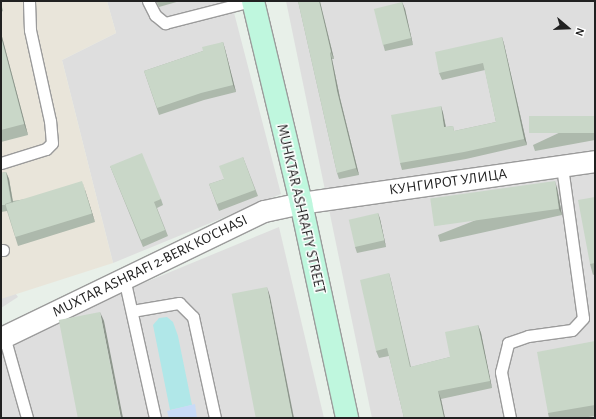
<!DOCTYPE html>
<meta charset="utf-8">
<style>
body{margin:0}
#map{position:relative;width:596px;height:419px;overflow:hidden;background:#e8f0e9;font-family:"Alegreya Sans",sans-serif}
div>[style]{position:absolute}
.residential>*{inset:0;background:#dedede}
.industrial>*{inset:0;background:#e9e5da}
.grass>*{inset:0;background:#b0e7e8}
.park>*{inset:0;background:#c8dbf7}
.roads{filter:drop-shadow(1px 0 #9b9b9b) drop-shadow(-1px 0 #9b9b9b) drop-shadow(0 1px #9b9b9b) drop-shadow(0 -1px #9b9b9b)}
.lane>*{height:11px;margin:-5.5px;padding:0 5.5px;transform-origin:5.5px;border-radius:5.5px;background:#fff}
.street>*{height:21px;margin:-10.5px;padding:0 10.5px;transform-origin:10.5px;border-radius:10.5px;background:#fff}
.secondary>*{height:22px;margin:-11px;padding:0 11px;transform-origin:11px;border-radius:11px;background:#bff7de}
.wall>*{inset:0;background:#adb9ac}
.shaded-wall>*{inset:0;background:#8d968c}
.building>*{inset:0;background:#c9d7c8;transform-origin:0 0}
span{translate:-50% -50%;white-space:nowrap;text-align:center;line-height:1.15;-webkit-text-stroke:3px #fff;paint-order:stroke}
.street-label{font-size:15px;color:#212121}
.frame{position:absolute;inset:0;border:2px solid #212121;pointer-events:none}
.north{position:absolute;left:548px;top:8px;width:40px;height:40px;-webkit-text-stroke:3px #fff;paint-order:stroke;rotate:109deg;font-size:11px;font-weight:700;line-height:16px;text-align:center;color:#212121}
.north::after{content:'';display:block;margin:auto;width:14px;height:18px;background:#212121;clip-path:polygon(50% 0,100% 100%,50% 72%,0 100%)}
</style>
<div id="map">
<div class="residential">
<i style="clip-path:polygon(107px 1px,231px 1px,281px 194px,113px 263px,62px 60px,116px 33px)"></i>
<i style="clip-path:polygon(286px 1px,595px 1px,595px 418px,372px 418px)"></i>
<i style="clip-path:polygon(279px 227px,324px 418px,1px 418px,1px 342px)"></i>
<i style="clip-path:polygon(6px 280px,18px 297px,1px 308px,1px 282px)"></i>
</div>
<div class="industrial">
<i style="clip-path:polygon(1px 1px,107px 1px,116px 33px,62px 60px,113px 263px,1px 299px)"></i>
</div>
<div class="grass">
<i style="clip-path:polygon(167px 317px,173px 322px,178px 336px,192px 405px,170px 410px,153px 325px,159px 318px)"></i>
</div>
<div class="park">
<i style="clip-path:polygon(195px 404px,197px 418px,169px 418px,167px 411px)"></i>
</div>
<div class="roads">
<div class="lane">
<i style="left:148px;top:1px;width:16px;rotate:63deg"></i>
<i style="left:155px;top:15px;width:13px;rotate:39deg"></i>
<i style="left:165px;top:23px;width:89px;rotate:-14.3deg"></i>
<i style="left:1px;top:163px;width:47px;rotate:-17.3deg"></i>
<i style="left:46px;top:149px;width:8px;rotate:-45deg"></i>
<i style="left:52px;top:143px;width:22px;rotate:-95deg"></i>
<i style="left:50px;top:121px;width:93px;rotate:-102.4deg"></i>
<i style="left:30px;top:30px;width:29px;rotate:-92deg"></i>
<i style="left:1px;top:250px;width:2px"></i>
<i style="left:124px;top:278px;width:143px;rotate:77.5deg"></i>
<i style="left:132px;top:311px;width:48px;rotate:-9.7deg"></i>
<i style="left:179px;top:303px;width:20px;rotate:45deg"></i>
<i style="left:193px;top:317px;width:103px;rotate:77.7deg"></i>
<i style="left:4px;top:336px;width:85px;rotate:74.3deg"></i>
<i style="left:510px;top:418px;width:47px;rotate:-101.1deg"></i>
<i style="left:501px;top:372px;width:30px;rotate:-76deg"></i>
<i style="left:508px;top:343px;width:21px;rotate:-19deg"></i>
<i style="left:528px;top:336px;width:44px;rotate:-7.8deg"></i>
<i style="left:572px;top:330px;width:16px;rotate:-47deg"></i>
<i style="left:583px;top:318px;width:153px;rotate:-97.9deg"></i>
</div>
<div class="street">
<i style="left:1px;top:338px;width:292px;rotate:-25.8deg"></i>
<i style="left:264px;top:211px;width:38px;rotate:-12deg"></i>
<i style="left:301px;top:203px;width:297px;rotate:-8.1deg"></i>
</div>
<div class="secondary">
<i style="left:253px;top:1px;width:208px;rotate:76.6deg"></i>
<i style="left:301px;top:203px;width:220px;rotate:77.9deg"></i>
</div>
</div>
<div class="wall">
<i style="clip-path:polygon(156px 1px,180px 1px,159px 7px)"></i>
<i style="clip-path:polygon(298px 1px,320px 1px,334px 59px,332px 59px,340px 98px,359px 175px,339px 179px,337px 173px)"></i>
<i style="clip-path:polygon(402px 2px,405px 9px,413px 45px,385px 51px,383px 44px)"></i>
<i style="clip-path:polygon(1px 3px,3px 11px,1px 12px)"></i>
<i style="clip-path:polygon(1px 33px,28px 135px,1px 142px)"></i>
<i style="clip-path:polygon(502px 37px,504px 44px,527px 145px,466px 159px,402px 170px,400px 163px,441px 106px,443px 113px,446px 127px,453px 126px,454px 131px,496px 122px,485px 70px,442px 80px,439px 73px)"></i>
<i style="clip-path:polygon(223px 42px,225px 49px,236px 92px,204px 100px,159px 115px,144px 71px,203px 51px)"></i>
<i style="clip-path:polygon(595px 116px,595px 140px,535px 151px,533px 145px)"></i>
<i style="clip-path:polygon(243px 157px,258px 196px,219px 211px,209px 184px,224px 179px)"></i>
<i style="clip-path:polygon(110px 166px,161px 199px,163px 205px,157px 208px,168px 236px,143px 247px)"></i>
<i style="clip-path:polygon(6px 172px,9px 179px,13px 201px,85px 190px,95px 222px,18px 246px,7px 211px,1px 212px,1px 173px)"></i>
<i style="clip-path:polygon(557px 188px,562px 215px,440px 242px,438px 235px)"></i>
<i style="clip-path:polygon(595px 197px,595px 274px,593px 275px,590px 264px)"></i>
<i style="clip-path:polygon(378px 213px,380px 219px,386px 247px,357px 253px,355px 247px)"></i>
<i style="clip-path:polygon(389px 273px,391px 281px,411px 367px,450px 357px,478px 325px,481px 333px,492px 388px,441px 399px,445px 418px,404px 418px,389px 356px,379px 358px,376px 351px)"></i>
<i style="clip-path:polygon(595px 341px,595px 416px,582px 418px,549px 418px,548px 413px)"></i>
</div>
<div class="shaded-wall">
<i style="clip-path:polygon(319px 1px,320px 2px,334px 59px,331px 52px)"></i>
<i style="clip-path:polygon(402px 2px,405px 9px,413px 45px,411px 38px)"></i>
<i style="clip-path:polygon(1px 33px,28px 135px,24px 124px,1px 37px)"></i>
<i style="clip-path:polygon(502px 37px,504px 44px,527px 145px,524px 139px)"></i>
<i style="clip-path:polygon(223px 42px,225px 49px,236px 92px,233px 85px)"></i>
<i style="clip-path:polygon(330px 53px,332px 59px,340px 98px,359px 175px,356px 168px,337px 91px)"></i>
<i style="clip-path:polygon(441px 106px,443px 113px,447px 134px,444px 127px)"></i>
<i style="clip-path:polygon(6px 172px,9px 179px,14px 210px,12px 203px)"></i>
<i style="clip-path:polygon(82px 181px,85px 190px,95px 222px,92px 214px)"></i>
<i style="clip-path:polygon(555px 181px,557px 188px,562px 215px,559px 209px)"></i>
<i style="clip-path:polygon(378px 213px,380px 219px,386px 247px,384px 240px)"></i>
<i style="clip-path:polygon(389px 273px,391px 281px,412px 375px,410px 367px)"></i>
<i style="clip-path:polygon(267px 287px,270px 296px,294px 418px,292px 418px)"></i>
<i style="clip-path:polygon(100px 312px,104px 321px,123px 418px,121px 418px)"></i>
<i style="clip-path:polygon(478px 325px,481px 333px,492px 388px,490px 381px)"></i>
<i style="clip-path:polygon(438px 391px,441px 399px,445px 418px,444px 418px)"></i>
</div>
<div class="building">
<i style="clip-path:polygon(298px 1px,319px 1px,331px 52px,330px 53px,337px 91px,356px 168px,337px 173px)"></i>
<i style="left:402px;top:2px;width:37px;height:29px;rotate:76deg"></i>
<i style="clip-path:polygon(1px 37px,24px 124px,1px 130px)"></i>
<i style="clip-path:polygon(502px 37px,524px 139px,464px 152px,400px 163px,391px 115px,441px 106px,444px 127px,453px 126px,454px 131px,496px 122px,483px 63px,439px 73px,435px 52px)"></i>
<i style="clip-path:polygon(223px 42px,233px 85px,201px 93px,157px 108px,144px 71px,203px 51px,202px 47px)"></i>
<i style="left:595px;top:116px;width:17px;height:66px;rotate:90deg"></i>
<i style="clip-path:polygon(142px 153px,161px 199px,154px 202px,165px 230px,141px 240px,110px 166px)"></i>
<i style="clip-path:polygon(243px 157px,255px 190px,217px 204px,209px 184px,224px 179px,219px 166px)"></i>
<i style="clip-path:polygon(6px 172px,11px 202px,5px 204px,5px 205px,1px 205px,1px 173px)"></i>
<i style="left:82px;top:181px;width:34px;height:80px;rotate:73deg"></i>
<i style="left:555px;top:181px;width:28px;height:126px;rotate:82deg"></i>
<i style="clip-path:polygon(595px 197px,595px 263px,590px 264px,578px 200px)"></i>
<i style="left:378px;top:213px;width:28px;height:30px;rotate:77deg"></i>
<i style="clip-path:polygon(389px 273px,410px 367px,450px 357px,445px 332px,478px 325px,490px 381px,438px 391px,444px 418px,404px 418px,387px 348px,376px 351px,360px 280px)"></i>
<i style="left:267px;top:287px;width:133px;height:36px;rotate:79deg"></i>
<i style="left:100px;top:312px;width:108px;height:42px;rotate:79deg"></i>
<i style="clip-path:polygon(595px 341px,595px 405px,548px 413px,537px 352px)"></i>
</div>
<div class="street-label">
<span style="left:448px;top:182px;rotate:-8deg">КУНГИРОТ УЛИЦА</span>
<span style="left:301px;top:209px;rotate:77deg">MUHKTAR ASHRAFIY STREET</span>
<span style="left:150px;top:266px;rotate:-26deg">MUXTAR ASHRAFI 2-BERK KO'CHASI</span>
</div>
<div class="frame"></div>
<div class="north">N</div>
</div>
